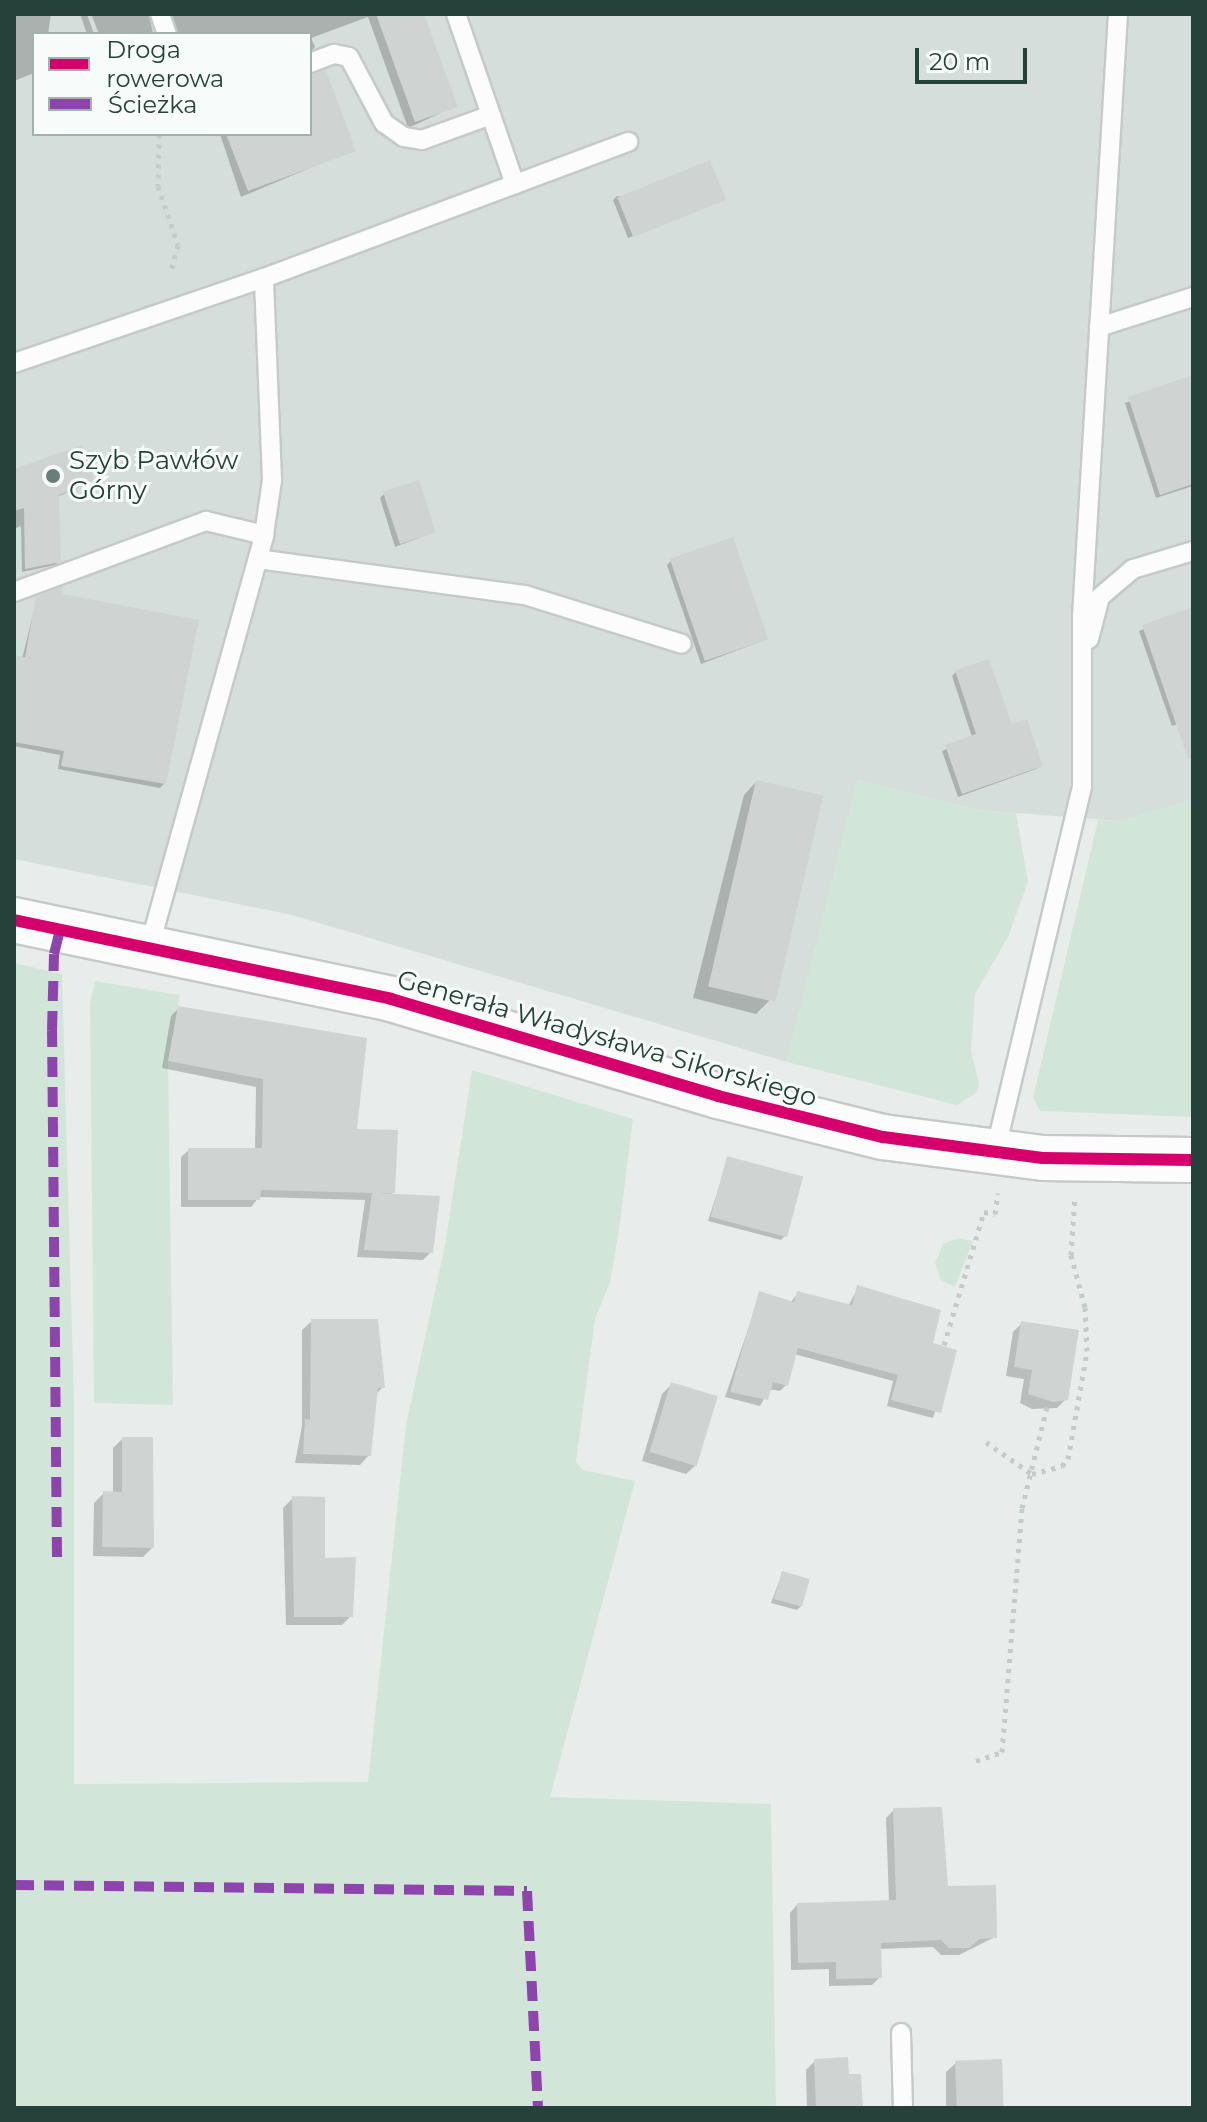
<!DOCTYPE html>
<meta charset="utf-8">
<style>
body{margin:0}
#map{position:relative;width:1207px;height:2122px;overflow:hidden;background:#e8edeb;font-family:Montserrat,sans-serif}
div>[style]{position:absolute}
.built>*{inset:0;background:#d6dedb}
.green>*{inset:0;background:#d1e6d8}
.shadow>*{inset:0;background:#0003}
.building>*{inset:0;background:#cfd4d2;transform-origin:0 0}
.path>*{height:5px;margin-top:-2.5px;transform-origin:0;background:repeating-linear-gradient(90deg,#c3ccca 0 4px,transparent 0 10px)}
.roads{filter:drop-shadow(2px 0 #c5cac8) drop-shadow(-2px 0 #c5cac8) drop-shadow(0 2px #c5cac8) drop-shadow(0 -2px #c5cac8)}
.service>*{height:18px;margin:-9px;padding:0 9px;transform-origin:9px;border-radius:9px;background:#fcfcfc}
.tertiary>*{height:44px;margin:-22px;padding:0 22px;transform-origin:22px;border-radius:22px;background:#fcfcfc}
.quiet>*{height:10px;margin-top:-5px;transform-origin:0;background:repeating-linear-gradient(90deg,#8e44ad 0 20px,transparent 0 30px)}
.cycleway>*{height:12px;margin:-6px;padding:0 6px;transform-origin:6px;border-radius:6px;background:#d6006c}
.dots>*{width:22px;height:22px;translate:-50% -50%;box-sizing:border-box;border:4px solid #f7fbf9;border-radius:50%}
span{translate:-50% -50%;white-space:nowrap;text-align:center;line-height:1.15;-webkit-text-stroke:6px #f7fbf9;paint-order:stroke}
.poi-label{font-size:26px;color:#24423a}
.left{translate:0 -50%;text-align:left}
.street-label{font-size:26px;color:#24423a}
.frame{position:absolute;inset:0;border:16px solid #24423a;pointer-events:none}
.legend{position:absolute;left:32px;top:32px;width:280px;height:104px;box-sizing:border-box;background:#f7fbf9;border:2px solid #a3b1ad;margin:0;padding:10px 14px;list-style:none;font-size:24px;color:#24423a}
.legend li{display:flex;align-items:center;gap:16px;height:40px}
.legend b{width:40px;border:2px solid #a3b1ad}
.scale{position:absolute;left:915px;top:48px;width:112px;height:36px;box-sizing:border-box;border:4px solid #24423a;border-top:0;padding-left:10px;font-size:24px;line-height:28px;white-space:nowrap;color:#24423a;-webkit-text-stroke:6px #f7fbf9;paint-order:stroke}
</style>
<div id="map">
<div class="built">
<i style="clip-path:polygon(evenodd,14px 14px,1193px 14px,1193px 800px,1121px 821px,976px 810px,858px 780px,787px 1062px,292px 915px,14px 859px,14px 14px,34px 34px,310px 34px,310px 134px,34px 134px,34px 34px)"></i>
</div>
<div class="green">
<i style="clip-path:polygon(858px 780px,976px 810px,1016px 813px,1028px 882px,1008px 937px,975px 994px,971px 1051px,979px 1083px,977px 1092px,957px 1105px,787px 1062px)"></i>
<i style="clip-path:polygon(1193px 800px,1193px 1117px,1040px 1111px,1033px 1098px,1098px 820px,1121px 821px)"></i>
<i style="clip-path:polygon(14px 963px,62px 974px,74px 1402px,74px 1784px,368px 1782px,406px 1425px,445px 1245px,472px 1070px,633px 1119px,619px 1230px,610px 1283px,595px 1319px,576px 1462px,583px 1470px,635px 1481px,550px 1797px,771px 1804px,776px 2108px,14px 2108px)"></i>
<i style="clip-path:polygon(95px 981px,180px 995px,168px 1061px,173px 1405px,94px 1403px,90px 1004px)"></i>
<i style="clip-path:polygon(958px 1238px,973px 1241px,955px 1287px,941px 1280px,935px 1263px,943px 1244px)"></i>
</div>
<div class="shadow">
<i style="clip-path:polygon(14px 14px,51px 14px,48px 34px,34px 34px,34px 73px,14px 81px)"></i>
<i style="clip-path:polygon(80px 14px,87px 14px,94px 34px,87px 34px)"></i>
<i style="clip-path:polygon(91px 14px,149px 14px,153px 34px,99px 34px)"></i>
<i style="clip-path:polygon(162px 14px,423px 14px,456px 106px,408px 128px,368px 17px,311px 38px,315px 47px,310px 52px,310px 34px,170px 34px)"></i>
<i style="clip-path:polygon(310px 77px,353px 150px,241px 197px,220px 134px,310px 134px)"></i>
<i style="clip-path:polygon(617px 196px,723px 200px,628px 238px,613px 200px)"></i>
<i style="clip-path:polygon(1193px 378px,1193px 486px,1156px 498px,1125px 403px)"></i>
<i style="clip-path:polygon(14px 471px,92px 482px,57px 497px,59px 561px,55px 565px,22px 572px,21px 526px,14px 529px)"></i>
<i style="clip-path:polygon(384px 494px,434px 532px,395px 547px,380px 498px)"></i>
<i style="clip-path:polygon(671px 561px,767px 639px,701px 664px,667px 565px)"></i>
<i style="clip-path:polygon(37px 598px,165px 783px,160px 788px,58px 769px,60px 755px,14px 746px,14px 657px,22px 659px)"></i>
<i style="clip-path:polygon(1193px 609px,1193px 719px,1172px 726px,1139px 631px)"></i>
<i style="clip-path:polygon(956px 672px,1011px 726px,1041px 765px,1036px 769px,958px 797px,942px 751px,972px 737px,952px 676px)"></i>
<i style="clip-path:polygon(756px 782px,769px 1001px,756px 1014px,693px 998px,744px 795px)"></i>
<i style="clip-path:polygon(179px 1008px,354px 1131px,393px 1192px,390px 1196px,431px 1252px,423px 1260px,357px 1257px,365px 1200px,259px 1197px,251px 1207px,181px 1207px,181px 1157px,189px 1150px,255px 1150px,256px 1087px,162px 1068px,171px 1016px)"></i>
<i style="clip-path:polygon(728px 1159px,785px 1236px,781px 1240px,708px 1221px)"></i>
<i style="clip-path:polygon(858px 1288px,931px 1345px,954px 1351px,933px 1418px,887px 1406px,893px 1381px,794px 1354px,786px 1385px,780px 1391px,769px 1389px,760px 1406px,725px 1397px,760px 1294px,790px 1303px,798px 1293px,848px 1306px)"></i>
<i style="clip-path:polygon(312px 1321px,383px 1387px,376px 1394px,369px 1455px,360px 1465px,295px 1463px,302px 1426px,302px 1330px)"></i>
<i style="clip-path:polygon(1022px 1323px,1066px 1399px,1057px 1408px,1032px 1409px,1020px 1403px,1024px 1379px,1006px 1376px,1013px 1332px)"></i>
<i style="clip-path:polygon(671px 1385px,696px 1465px,686px 1474px,642px 1461px,662px 1394px)"></i>
<i style="clip-path:polygon(122px 1439px,152px 1548px,143px 1557px,93px 1556px,94px 1503px,104px 1493px,113px 1494px,113px 1448px)"></i>
<i style="clip-path:polygon(293px 1498px,351px 1616px,342px 1625px,286px 1625px,283px 1508px)"></i>
<i style="clip-path:polygon(782px 1574px,801px 1606px,797px 1610px,771px 1603px)"></i>
<i style="clip-path:polygon(894px 1810px,946px 1888px,995px 1937px,959px 1955px,941px 1955px,933px 1947px,879px 1949px,880px 1977px,872px 1985px,829px 1986px,829px 1969px,791px 1970px,790px 1913px,797px 1905px,889px 1902px,886px 1818px)"></i>
<i style="clip-path:polygon(815px 2061px,847px 2076px,860px 2108px,807px 2108px,806px 2070px)"></i>
<i style="clip-path:polygon(956px 2063px,1002px 2108px,946px 2108px,946px 2072px)"></i>
</div>
<div class="building">
<i style="clip-path:polygon(376px 14px,424px 14px,458px 107px,415px 122px)"></i>
<i style="clip-path:polygon(326px 70px,356px 151px,248px 191px,226px 134px,310px 134px,310px 75px)"></i>
<i style="left:710px;top:160px;width:43px;height:100px;rotate:68deg"></i>
<i style="clip-path:polygon(1193px 375px,1193px 484px,1160px 495px,1128px 397px)"></i>
<i style="clip-path:polygon(82px 445px,95px 482px,59px 495px,61px 562px,25px 569px,24px 508px,14px 511px,14px 469px)"></i>
<i style="left:419px;top:480px;width:55px;height:38px;rotate:72deg"></i>
<i style="left:733px;top:537px;width:108px;height:67px;rotate:71deg"></i>
<i style="clip-path:polygon(62px 587px,63px 594px,199px 620px,166px 784px,61px 766px,64px 751px,14px 742px,14px 655px,25px 657px,36px 597px)"></i>
<i style="clip-path:polygon(1193px 607px,1193px 759px,1188px 759px,1142px 625px)"></i>
<i style="clip-path:polygon(989px 659px,1012px 724px,1027px 719px,1043px 766px,962px 794px,945px 745px,976px 734px,955px 670px)"></i>
<i style="left:756px;top:780px;width:69px;height:212px;rotate:13deg"></i>
<i style="clip-path:polygon(178px 1006px,367px 1038px,357px 1129px,398px 1130px,395px 1193px,377px 1193px,440px 1196px,433px 1253px,364px 1250px,372px 1193px,261px 1190px,260px 1200px,188px 1200px,188px 1148px,262px 1148px,263px 1079px,168px 1061px)"></i>
<i style="left:727px;top:1156px;width:79px;height:63px;rotate:15deg"></i>
<i style="clip-path:polygon(857px 1285px,941px 1310px,933px 1343px,957px 1350px,941px 1413px,891px 1400px,898px 1375px,798px 1348px,788px 1386px,773px 1382px,768px 1400px,730px 1392px,759px 1291px,794px 1302px,797px 1291px,852px 1305px)"></i>
<i style="clip-path:polygon(311px 1319px,378px 1319px,385px 1388px,378px 1388px,371px 1456px,303px 1454px,305px 1419px,310px 1420px)"></i>
<i style="clip-path:polygon(1021px 1321px,1079px 1330px,1068px 1400px,1053px 1402px,1028px 1394px,1032px 1370px,1014px 1367px)"></i>
<i style="left:671px;top:1382px;width:49px;height:73px;rotate:17deg"></i>
<i style="clip-path:polygon(122px 1437px,153px 1437px,154px 1548px,102px 1547px,103px 1491px,122px 1492px)"></i>
<i style="clip-path:polygon(292px 1496px,325px 1497px,325px 1558px,356px 1557px,353px 1617px,294px 1617px)"></i>
<i style="left:782px;top:1571px;width:29px;height:29px;rotate:16deg"></i>
<i style="clip-path:polygon(942px 1807px,948px 1886px,996px 1885px,997px 1938px,980px 1939px,969px 1948px,949px 1948px,941px 1940px,881px 1943px,882px 1978px,836px 1979px,836px 1962px,798px 1963px,797px 1903px,896px 1900px,893px 1808px)"></i>
<i style="clip-path:polygon(848px 2057px,849px 2074px,861px 2074px,863px 2108px,816px 2108px,814px 2059px)"></i>
<i style="left:1002px;top:2059px;width:49px;height:47px;rotate:88deg"></i>
</div>
<div class="path">
<i style="left:159px;top:134px;width:52px;rotate:91.1deg"></i>
<i style="left:158px;top:186px;width:62px;rotate:71.3deg"></i>
<i style="left:178px;top:245px;width:28px;rotate:105deg"></i>
<i style="left:944px;top:1345px;width:139px;rotate:-73.3deg"></i>
<i style="left:984px;top:1212px;width:11px;rotate:10deg"></i>
<i style="left:995px;top:1214px;width:21px;rotate:-82deg"></i>
<i style="left:986px;top:1442px;width:56px;rotate:34.8deg"></i>
<i style="left:1032px;top:1474px;width:31px;rotate:-15deg"></i>
<i style="left:1062px;top:1466px;width:9px;rotate:-49deg"></i>
<i style="left:1068px;top:1459px;width:110px;rotate:-80deg"></i>
<i style="left:1087px;top:1351px;width:44px;rotate:-92.6deg"></i>
<i style="left:1085px;top:1307px;width:54px;rotate:-105.1deg"></i>
<i style="left:1071px;top:1255px;width:58px;rotate:-86.1deg"></i>
<i style="left:976px;top:1761px;width:28px;rotate:-19deg"></i>
<i style="left:1002px;top:1752px;width:245px;rotate:-85.3deg"></i>
<i style="left:1022px;top:1508px;width:108px;rotate:-76.1deg"></i>
</div>
<div class="roads">
<div class="service">
<i style="left:160px;top:14px;width:21px;rotate:71deg"></i>
<i style="left:456px;top:14px;width:180px;rotate:70.9deg"></i>
<i style="left:310px;top:63px;width:26px;rotate:-21deg"></i>
<i style="left:334px;top:54px;width:15px;rotate:11deg"></i>
<i style="left:349px;top:57px;width:75px;rotate:62.1deg"></i>
<i style="left:384px;top:123px;width:24px;rotate:35deg"></i>
<i style="left:404px;top:137px;width:18px;rotate:9deg"></i>
<i style="left:422px;top:140px;width:73px;rotate:-19.9deg"></i>
<i style="left:1099px;top:327px;width:99px;rotate:-17.7deg"></i>
<i style="left:14px;top:363px;width:264px;rotate:-18.8deg"></i>
<i style="left:264px;top:278px;width:389px;rotate:-20.5deg"></i>
<i style="left:258px;top:559px;width:269px;rotate:7.7deg"></i>
<i style="left:525px;top:595px;width:164px;rotate:17.3deg"></i>
<i style="left:14px;top:592px;width:205px;rotate:-20.3deg"></i>
<i style="left:206px;top:521px;width:60px;rotate:13.6deg"></i>
<i style="left:1089px;top:639px;width:43px;rotate:-75.3deg"></i>
<i style="left:1100px;top:597px;width:43px;rotate:-40.3deg"></i>
<i style="left:1133px;top:569px;width:63px;rotate:-16.7deg"></i>
<i style="left:149px;top:948px;width:429px;rotate:-74.4deg"></i>
<i style="left:264px;top:535px;width:56px;rotate:-81.7deg"></i>
<i style="left:272px;top:480px;width:202px;rotate:-92.3deg"></i>
<i style="left:995px;top:1152px;width:375px;rotate:-76.6deg"></i>
<i style="left:1082px;top:787px;width:171px;rotate:-90deg"></i>
<i style="left:1082px;top:616px;width:603px;rotate:-86.58deg"></i>
<i style="left:901px;top:2033px;width:75px;rotate:88.5deg"></i>
</div>
<div class="tertiary">
<i style="left:14px;top:920px;width:385px;rotate:11.8deg"></i>
<i style="left:391px;top:999px;width:341px;rotate:16.5deg"></i>
<i style="left:718px;top:1096px;width:170px;rotate:14deg"></i>
<i style="left:883px;top:1137px;width:161px;rotate:7.5deg"></i>
<i style="left:1043px;top:1158px;width:150px;rotate:0.8deg"></i>
</div>
</div>
<div class="quiet">
<i style="left:57px;top:1557px;width:526px;rotate:-90.54deg"></i>
<i style="left:52px;top:1031px;width:77px;rotate:-88.5deg"></i>
<i style="left:54px;top:954px;width:25px;rotate:-76deg"></i>
<i style="left:14px;top:1885px;width:513px;rotate:0.67deg"></i>
<i style="left:527px;top:1891px;width:217px;rotate:87.1deg"></i>
</div>
<div class="cycleway">
<i style="left:14px;top:920px;width:385px;rotate:11.8deg"></i>
<i style="left:391px;top:999px;width:341px;rotate:16.5deg"></i>
<i style="left:718px;top:1096px;width:170px;rotate:14deg"></i>
<i style="left:883px;top:1137px;width:161px;rotate:7.5deg"></i>
<i style="left:1043px;top:1158px;width:150px;rotate:0.8deg"></i>
</div>
<div class="dots">
<i style="left:53px;top:476px;background:#697e78"></i>
</div>
<div class="poi-label">
<span class="left" style="left:69px;top:476px">Szyb Pawłów<br>Górny</span>
</div>
<div class="street-label">
<span style="left:607px;top:1039px;rotate:16deg">Generała Władysława Sikorskiego</span>
</div>
<div class="frame"></div>
<ul class="legend">
<li><b style="height:10px;background:#d6006c"></b>Droga rowerowa</li>
<li><b style="height:10px;background:#8e44ad"></b>Ścieżka</li>
</ul>
<div class="scale">20 m</div>
</div>
